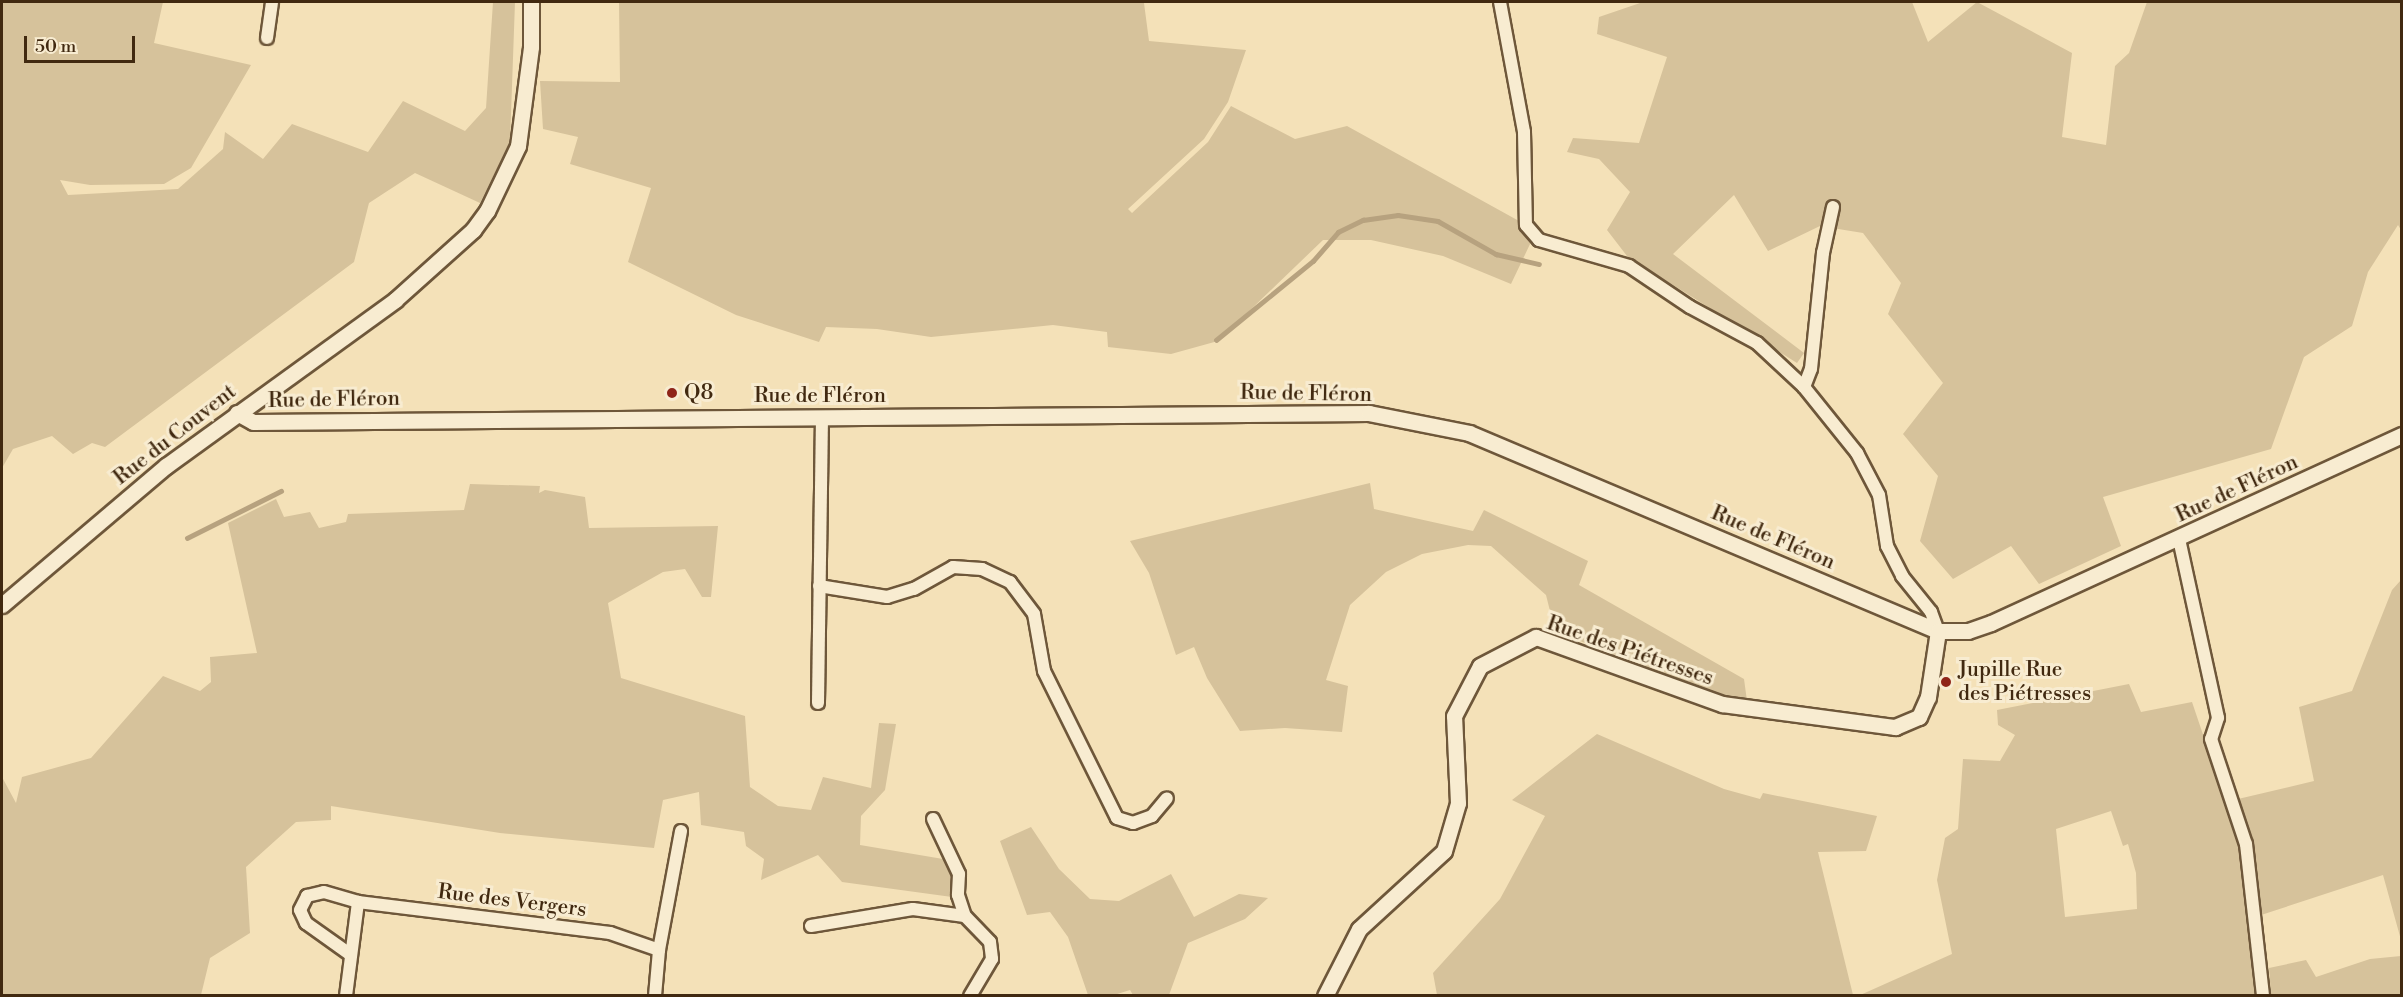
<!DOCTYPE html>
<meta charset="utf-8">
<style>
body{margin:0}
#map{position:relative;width:2403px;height:997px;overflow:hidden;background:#f4e1b8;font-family:"Libre Bodoni",serif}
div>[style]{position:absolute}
.green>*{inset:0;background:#d6c29b}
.stream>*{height:4.5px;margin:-2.25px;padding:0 2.25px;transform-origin:2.25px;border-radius:2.25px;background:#b7a27f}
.roads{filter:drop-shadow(2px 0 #6e573a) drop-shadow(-2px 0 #6e573a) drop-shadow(0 2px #6e573a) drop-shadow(0 -2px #6e573a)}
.minor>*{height:12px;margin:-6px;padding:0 6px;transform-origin:6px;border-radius:6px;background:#f8ecd1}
.tertiary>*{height:15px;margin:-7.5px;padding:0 7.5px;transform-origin:7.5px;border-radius:7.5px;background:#f8ecd1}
.dots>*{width:16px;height:16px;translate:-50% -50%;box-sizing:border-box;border:3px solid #f8ecd1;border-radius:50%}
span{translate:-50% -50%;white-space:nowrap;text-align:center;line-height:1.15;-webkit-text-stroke:6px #f8ecd1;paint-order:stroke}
.poi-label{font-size:21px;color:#412910}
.left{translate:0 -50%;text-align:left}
.street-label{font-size:21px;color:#412910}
.frame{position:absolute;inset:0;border:3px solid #412910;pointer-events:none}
.scale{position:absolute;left:24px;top:36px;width:111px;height:27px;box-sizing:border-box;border:3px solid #412910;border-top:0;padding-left:8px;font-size:18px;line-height:21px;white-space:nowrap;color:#412910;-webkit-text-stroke:4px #f8ecd1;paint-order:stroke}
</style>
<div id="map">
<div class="green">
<i style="clip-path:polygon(2px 2px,163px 2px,154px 43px,251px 65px,191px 168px,164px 184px,90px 185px,60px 180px,68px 195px,178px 189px,223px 149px,225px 132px,263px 159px,292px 124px,368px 152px,403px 101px,465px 131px,486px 108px,493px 2px,515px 2px,510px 142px,480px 203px,415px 173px,369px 203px,354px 262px,105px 447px,92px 443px,73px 454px,52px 436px,13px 449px,2px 468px)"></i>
<i style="clip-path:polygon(619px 2px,1152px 2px,1144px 3px,1149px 41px,1246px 50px,1228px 102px,1204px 139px,1128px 209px,1132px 213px,1208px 142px,1231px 106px,1295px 139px,1347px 126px,1519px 221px,1531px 242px,1511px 284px,1443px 256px,1371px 240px,1323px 240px,1218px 341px,1171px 354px,1108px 347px,1107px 332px,1053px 325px,931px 337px,877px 329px,826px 327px,819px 342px,736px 315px,628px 262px,651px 188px,570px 164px,578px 137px,543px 129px,540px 81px,620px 82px)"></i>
<i style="clip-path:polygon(1643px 2px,1912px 2px,1928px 42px,1977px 2px,2072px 53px,2062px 137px,2106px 145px,2115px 66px,2129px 53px,2147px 2px,2401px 2px,2401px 230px,2398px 225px,2368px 272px,2352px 326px,2304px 357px,2271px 449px,2103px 497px,2121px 546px,2039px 584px,2011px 546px,1953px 579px,1920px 541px,1938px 476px,1903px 434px,1943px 383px,1888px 314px,1901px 283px,1863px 233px,1820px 226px,1768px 251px,1734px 195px,1673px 254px,1804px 353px,1797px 363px,1627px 256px,1607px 230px,1630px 192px,1599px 159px,1567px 152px,1573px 138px,1639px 143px,1667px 57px,1597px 34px,1599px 17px)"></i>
<i style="clip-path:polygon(1370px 483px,1374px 509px,1473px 531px,1484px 510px,1588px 561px,1579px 585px,1744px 679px,1747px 701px,1696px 687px,1555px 631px,1546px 595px,1491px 546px,1468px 545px,1422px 554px,1386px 572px,1350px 605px,1326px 680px,1348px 686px,1342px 732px,1285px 728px,1240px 731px,1207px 678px,1194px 647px,1176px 655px,1149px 573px,1130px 541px)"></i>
<i style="clip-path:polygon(470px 484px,540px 486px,539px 493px,545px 490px,585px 497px,589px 528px,718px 526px,711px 597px,702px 597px,685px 569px,663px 572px,608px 603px,621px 678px,745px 716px,750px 787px,778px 806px,811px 810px,823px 777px,871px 788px,879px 723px,896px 724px,885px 790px,861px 816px,860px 845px,949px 860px,957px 870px,952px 897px,842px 882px,818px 855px,761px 880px,764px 859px,746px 846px,744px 832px,701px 825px,699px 792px,663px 800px,654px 848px,500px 833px,331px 806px,331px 820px,296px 822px,246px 867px,250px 933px,210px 958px,201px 995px,2px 995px,2px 777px,16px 803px,22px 777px,91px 758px,163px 676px,200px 691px,211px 682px,210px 657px,257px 653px,228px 523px,276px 499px,284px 517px,310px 512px,319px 528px,346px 522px,348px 514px,464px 510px)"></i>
<i style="clip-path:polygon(2401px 580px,2401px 940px,2383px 875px,2258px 916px,2251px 842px,2238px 799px,2314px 781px,2299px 707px,2352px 691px,2392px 590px)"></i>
<i style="clip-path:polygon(evenodd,2129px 684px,2141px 712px,2192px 702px,2240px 844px,2260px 995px,1858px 996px,1952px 954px,1937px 880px,1945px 838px,1958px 829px,1963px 759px,2000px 761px,2015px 735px,1998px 725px,1997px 710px,2129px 684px,2111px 811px,2123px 846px,2128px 844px,2136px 873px,2137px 909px,2065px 917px,2056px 829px,2111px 811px)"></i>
<i style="clip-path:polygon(1597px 734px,1724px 789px,1760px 799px,1763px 793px,1877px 816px,1866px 851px,1818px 852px,1853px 995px,1437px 995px,1433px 973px,1500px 899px,1545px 816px,1512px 800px)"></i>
<i style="clip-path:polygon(1031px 827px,1059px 869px,1090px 899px,1119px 901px,1171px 874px,1194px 917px,1239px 894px,1268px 898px,1245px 919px,1188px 943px,1169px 995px,1133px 995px,1130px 990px,1114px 995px,1088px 995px,1068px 937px,1050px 912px,1027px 915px,1000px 841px)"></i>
<i style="clip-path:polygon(2401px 956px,2401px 995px,2271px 995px,2269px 968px,2306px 960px,2316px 977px,2370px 959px)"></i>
</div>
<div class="stream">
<i style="left:1216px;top:340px;width:125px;rotate:-39.2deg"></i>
<i style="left:1313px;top:261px;width:38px;rotate:-49deg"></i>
<i style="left:1338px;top:232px;width:28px;rotate:-26deg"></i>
<i style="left:1363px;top:220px;width:35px;rotate:-8deg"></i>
<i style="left:1398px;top:215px;width:40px;rotate:8.5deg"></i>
<i style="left:1438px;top:221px;width:67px;rotate:29.6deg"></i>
<i style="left:1496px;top:254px;width:44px;rotate:13.1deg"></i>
<i style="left:187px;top:538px;width:105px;rotate:-26.6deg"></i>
</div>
<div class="roads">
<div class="minor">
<i style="left:1500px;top:2px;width:132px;rotate:79.5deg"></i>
<i style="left:1524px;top:132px;width:93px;rotate:88.8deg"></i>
<i style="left:1526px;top:225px;width:20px;rotate:49deg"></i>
<i style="left:1539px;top:240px;width:94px;rotate:16.1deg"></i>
<i style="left:1629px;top:266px;width:73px;rotate:33.9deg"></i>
<i style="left:1690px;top:307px;width:76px;rotate:28.2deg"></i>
<i style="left:1757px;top:343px;width:64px;rotate:43.1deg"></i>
<i style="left:1804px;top:387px;width:85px;rotate:51.2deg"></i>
<i style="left:1857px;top:453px;width:47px;rotate:62.4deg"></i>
<i style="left:1879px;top:495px;width:52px;rotate:81.1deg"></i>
<i style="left:1887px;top:546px;width:34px;rotate:63deg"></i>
<i style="left:1902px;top:576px;width:46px;rotate:51.1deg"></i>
<i style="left:1931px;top:612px;width:20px;rotate:70deg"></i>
<i style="left:267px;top:38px;width:36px;rotate:-82deg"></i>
<i style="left:1804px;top:387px;width:19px;rotate:-69deg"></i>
<i style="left:1811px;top:369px;width:117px;rotate:-84.1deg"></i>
<i style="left:1823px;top:253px;width:47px;rotate:-77.7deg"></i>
<i style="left:2179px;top:539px;width:183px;rotate:77.7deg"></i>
<i style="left:2218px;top:718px;width:22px;rotate:108deg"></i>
<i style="left:2211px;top:739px;width:111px;rotate:71.6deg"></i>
<i style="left:2246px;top:844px;width:153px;rotate:83.6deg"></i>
<i style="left:819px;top:586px;width:69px;rotate:9.2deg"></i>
<i style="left:887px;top:597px;width:28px;rotate:-17deg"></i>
<i style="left:914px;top:589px;width:45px;rotate:-29.4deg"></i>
<i style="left:953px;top:567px;width:29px;rotate:4deg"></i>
<i style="left:982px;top:569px;width:31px;rotate:25deg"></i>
<i style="left:1010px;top:582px;width:40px;rotate:53deg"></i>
<i style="left:1034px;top:614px;width:58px;rotate:80deg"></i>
<i style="left:1044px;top:671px;width:164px;rotate:63.6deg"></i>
<i style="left:1117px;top:818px;width:17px;rotate:17deg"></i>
<i style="left:1133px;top:823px;width:20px;rotate:-20deg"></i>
<i style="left:1152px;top:816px;width:23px;rotate:-50deg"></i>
<i style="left:818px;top:703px;width:286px;rotate:-89.2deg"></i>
<i style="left:933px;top:819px;width:61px;rotate:64.7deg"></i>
<i style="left:959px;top:874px;width:21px;rotate:93deg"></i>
<i style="left:958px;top:895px;width:22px;rotate:72deg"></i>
<i style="left:965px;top:916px;width:36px;rotate:46deg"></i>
<i style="left:990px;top:942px;width:17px;rotate:83deg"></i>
<i style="left:992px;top:959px;width:43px;rotate:120.7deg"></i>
<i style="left:811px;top:926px;width:103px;rotate:-9.5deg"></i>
<i style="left:913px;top:909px;width:52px;rotate:7.7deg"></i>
<i style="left:351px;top:955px;width:55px;rotate:-144.6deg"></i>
<i style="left:306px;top:923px;width:14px;rotate:-115deg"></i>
<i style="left:300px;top:910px;width:16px;rotate:-63deg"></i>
<i style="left:307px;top:896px;width:17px;rotate:-13deg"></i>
<i style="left:324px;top:892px;width:35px;rotate:16deg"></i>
<i style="left:346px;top:996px;width:95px;rotate:-82.7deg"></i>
<i style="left:358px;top:902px;width:254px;rotate:7deg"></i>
<i style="left:610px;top:933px;width:52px;rotate:19.1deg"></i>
<i style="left:655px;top:996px;width:46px;rotate:-85deg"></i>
<i style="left:659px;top:950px;width:121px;rotate:-79.5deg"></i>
</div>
<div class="tertiary">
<i style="left:237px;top:413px;width:18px;rotate:29deg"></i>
<i style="left:253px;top:422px;width:1116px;rotate:-0.46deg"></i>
<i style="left:1369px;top:413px;width:102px;rotate:11.3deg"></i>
<i style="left:1469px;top:433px;width:509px;rotate:22.89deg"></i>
<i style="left:1938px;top:631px;width:30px"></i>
<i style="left:1968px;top:631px;width:24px;rotate:-19deg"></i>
<i style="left:1991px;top:623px;width:452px;rotate:-24.6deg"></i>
<i style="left:2px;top:605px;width:215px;rotate:-40.3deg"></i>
<i style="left:166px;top:466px;width:283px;rotate:-35.9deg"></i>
<i style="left:395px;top:300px;width:105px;rotate:-41.9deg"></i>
<i style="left:473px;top:230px;width:24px;rotate:-54deg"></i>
<i style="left:487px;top:211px;width:72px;rotate:-64.5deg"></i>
<i style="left:518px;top:146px;width:100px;rotate:-82.5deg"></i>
<i style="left:531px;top:47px;width:45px;rotate:-90deg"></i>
<i style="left:1325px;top:996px;width:75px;rotate:-63.1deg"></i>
<i style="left:1359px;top:929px;width:115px;rotate:-42.5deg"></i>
<i style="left:1444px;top:851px;width:50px;rotate:-73.7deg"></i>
<i style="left:1458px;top:803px;width:87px;rotate:-92.6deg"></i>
<i style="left:1454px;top:716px;width:56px;rotate:-62.5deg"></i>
<i style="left:1480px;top:666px;width:63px;rotate:-27.4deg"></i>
<i style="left:1536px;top:637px;width:198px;rotate:19.8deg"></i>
<i style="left:1722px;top:704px;width:175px;rotate:7.6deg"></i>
<i style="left:1895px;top:727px;width:26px;rotate:-23deg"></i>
<i style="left:1919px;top:717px;width:22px;rotate:-66deg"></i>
<i style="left:1928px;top:697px;width:67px;rotate:-81.4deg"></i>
</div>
</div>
<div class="dots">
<i style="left:672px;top:393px;background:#8f2418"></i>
<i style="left:1946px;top:682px;background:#8f2418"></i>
</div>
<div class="poi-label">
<span class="left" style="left:684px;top:393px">Q8</span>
<span class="left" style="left:1958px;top:682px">Jupille Rue<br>des Piétresses</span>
</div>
<div class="street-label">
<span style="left:1306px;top:394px;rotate:1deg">Rue de Fléron</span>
<span style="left:820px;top:396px">Rue de Fléron</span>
<span style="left:334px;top:400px;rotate:-1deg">Rue de Fléron</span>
<span style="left:175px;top:435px;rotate:-38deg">Rue du Couvent</span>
<span style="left:2237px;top:489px;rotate:-25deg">Rue de Fléron</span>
<span style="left:1773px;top:538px;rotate:23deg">Rue de Fléron</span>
<span style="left:1630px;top:651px;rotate:19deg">Rue des Piétresses</span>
<span style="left:512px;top:901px;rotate:7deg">Rue des Vergers</span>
</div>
<div class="frame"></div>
<div class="scale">50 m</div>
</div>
